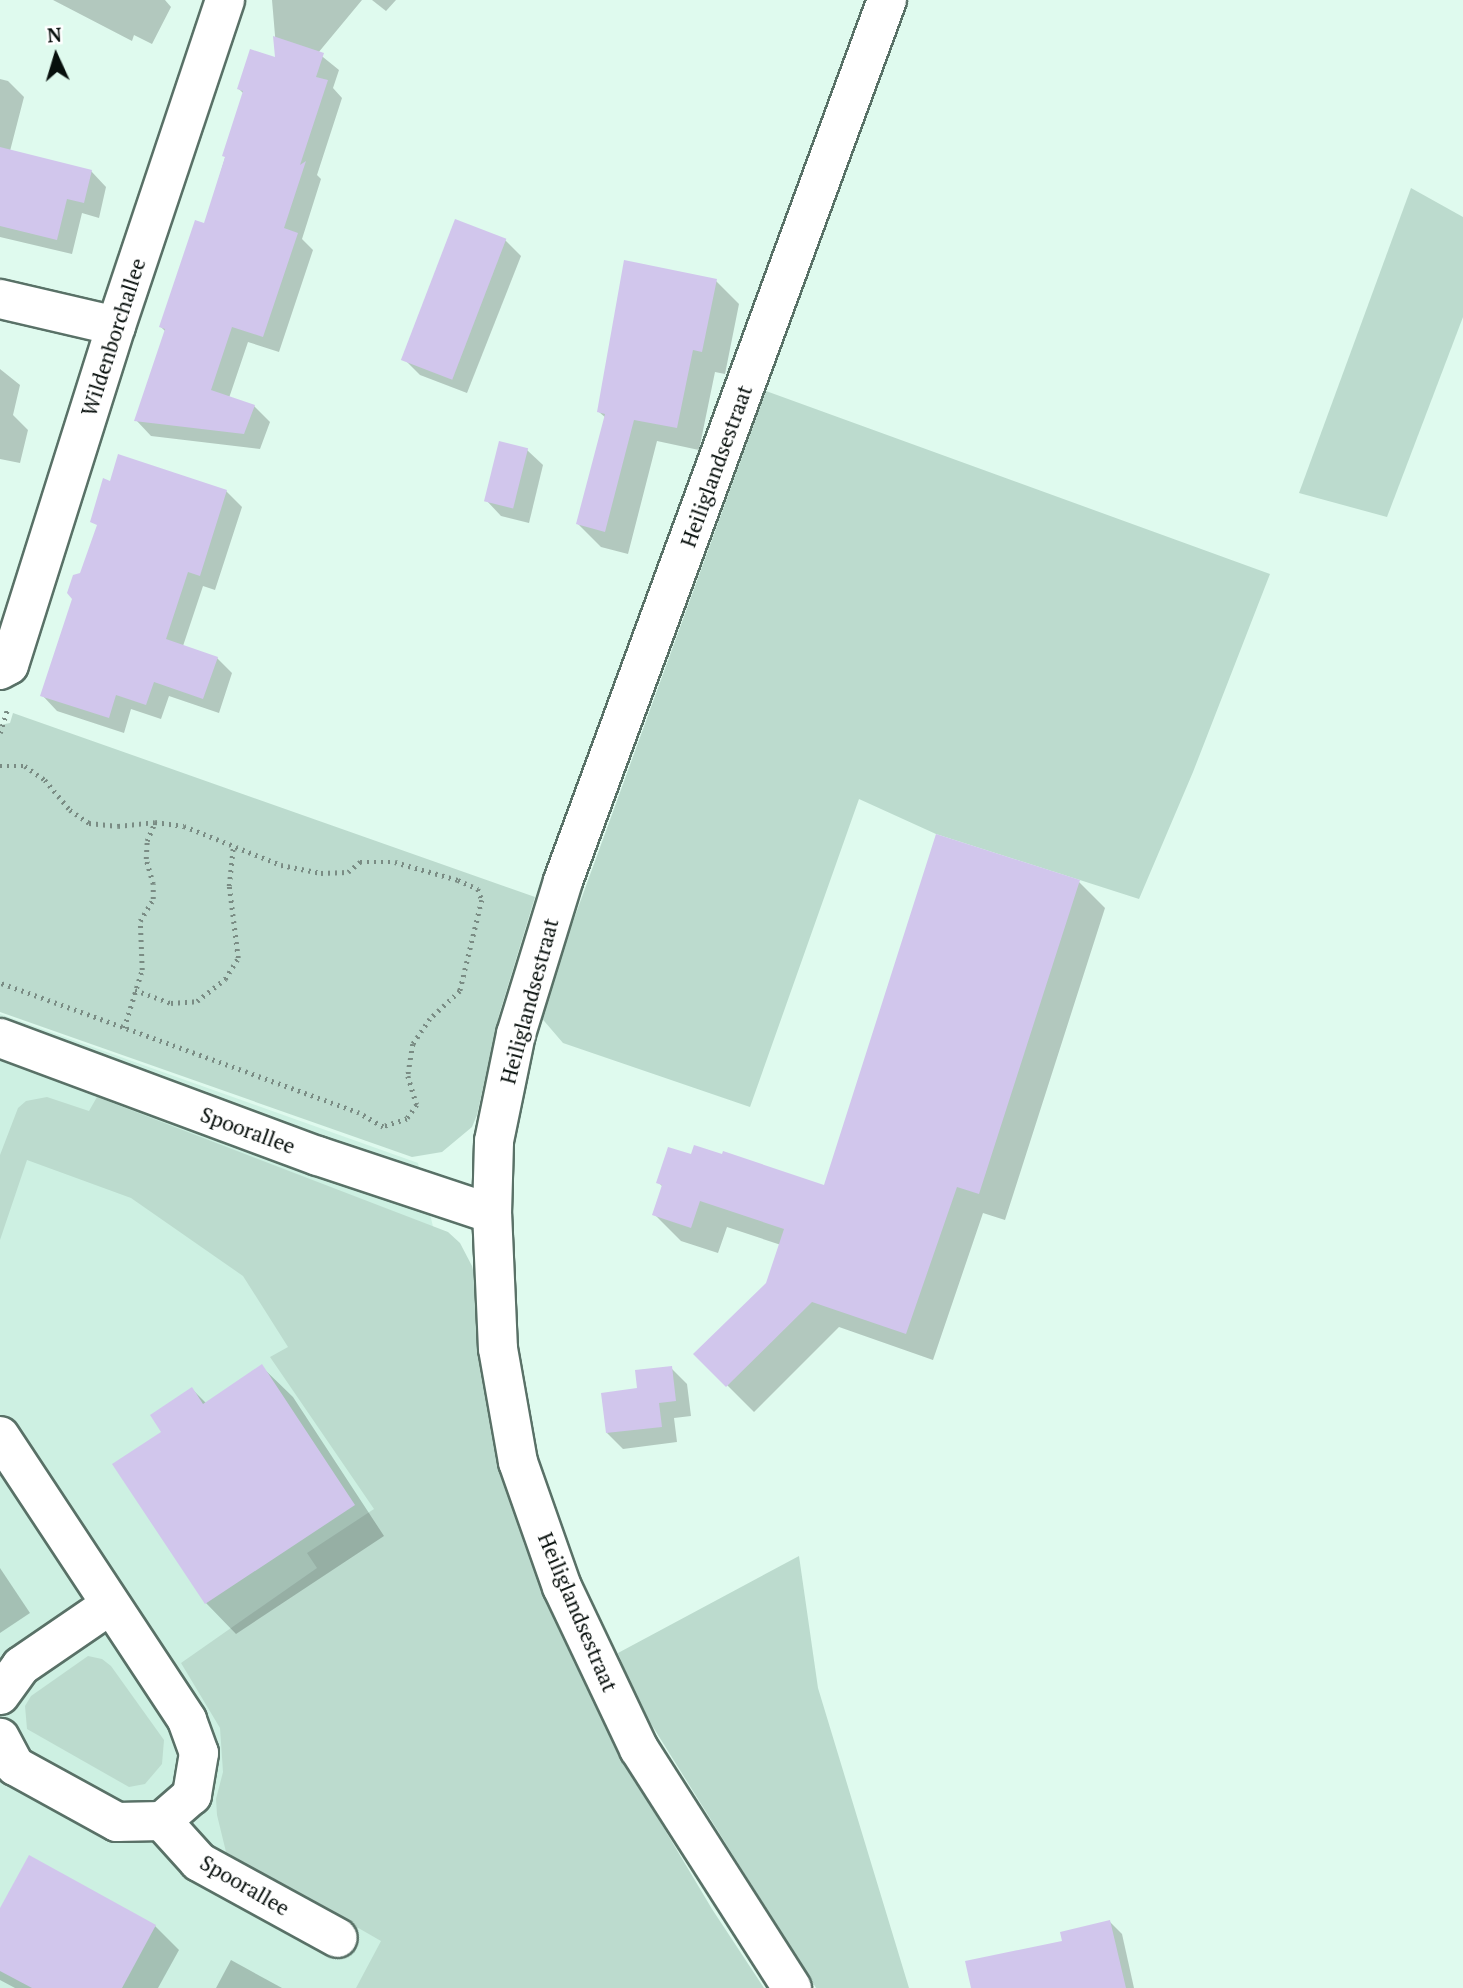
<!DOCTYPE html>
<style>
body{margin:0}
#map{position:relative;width:1463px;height:1988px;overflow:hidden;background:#dffaee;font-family:"PT Serif",serif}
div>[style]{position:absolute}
.built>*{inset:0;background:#cdf0e2}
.green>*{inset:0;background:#bcdbce}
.shadow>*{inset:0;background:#0003}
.building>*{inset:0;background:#d1c6ec;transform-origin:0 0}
.path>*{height:4.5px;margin-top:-2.25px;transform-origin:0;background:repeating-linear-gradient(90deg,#7a8c84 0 2px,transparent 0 7px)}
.roads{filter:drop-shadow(2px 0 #597167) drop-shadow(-2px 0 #597167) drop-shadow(0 2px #597167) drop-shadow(0 -2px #597167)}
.minor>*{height:38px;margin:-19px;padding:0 19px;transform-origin:19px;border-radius:19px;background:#fff}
.tertiary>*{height:38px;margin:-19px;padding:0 19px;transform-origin:19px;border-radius:19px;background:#fff}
span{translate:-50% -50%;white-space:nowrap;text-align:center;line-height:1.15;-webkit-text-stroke:7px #fff;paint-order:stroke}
.street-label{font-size:21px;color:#070f0c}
.north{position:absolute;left:21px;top:21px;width:70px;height:70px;-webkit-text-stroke:5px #fff;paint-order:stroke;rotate:356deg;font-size:19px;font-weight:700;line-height:28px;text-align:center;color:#070f0c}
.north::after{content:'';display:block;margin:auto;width:24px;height:32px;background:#070f0c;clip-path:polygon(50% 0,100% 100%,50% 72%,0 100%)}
</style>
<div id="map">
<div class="built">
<i style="clip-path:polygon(0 1014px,418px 1163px,549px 1719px,725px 1988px,0 1988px)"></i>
</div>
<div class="green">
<i style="clip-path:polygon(1411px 188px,1463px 217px,1463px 317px,1387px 517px,1299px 493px)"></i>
<i style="clip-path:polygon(766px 391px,1270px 574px,1193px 772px,1139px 899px,936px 834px,859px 799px,750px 1107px,563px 1043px,539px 1015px)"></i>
<i style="clip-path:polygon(13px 713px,535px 897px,499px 1015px,477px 1115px,472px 1127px,442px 1152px,412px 1157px,0 1012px,0 725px,10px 723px)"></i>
<i style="clip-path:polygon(47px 1097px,89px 1111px,97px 1097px,448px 1232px,460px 1243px,472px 1266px,477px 1286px,477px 1330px,482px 1371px,503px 1469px,524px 1544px,569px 1651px,634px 1778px,712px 1909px,764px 1988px,356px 1988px,381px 1941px,226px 1852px,217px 1815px,216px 1799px,223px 1772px,220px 1728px,181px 1663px,317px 1568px,307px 1553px,374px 1509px,270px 1357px,288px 1347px,243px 1276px,131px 1198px,27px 1160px,0 1240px,0 1155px,18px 1108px,26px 1101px)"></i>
<i style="clip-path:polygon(799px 1556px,818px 1688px,909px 1988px,816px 1988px,638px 1703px,618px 1653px)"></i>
<i style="clip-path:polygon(88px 1656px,102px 1659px,111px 1666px,164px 1740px,162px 1764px,145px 1784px,129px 1787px,27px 1729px,25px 1706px,31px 1696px)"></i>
</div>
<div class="shadow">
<i style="clip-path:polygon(53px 0,165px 0,171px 7px,152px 44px,134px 35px,132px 41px)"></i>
<i style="clip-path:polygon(272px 0,362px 0,318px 53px,339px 70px,333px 88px,342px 98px,317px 175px,321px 179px,302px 239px,313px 250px,279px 352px,248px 342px,229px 398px,254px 406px,270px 422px,260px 449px,151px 436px,136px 420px,166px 332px,161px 327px,205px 225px,244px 94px,239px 89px,277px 59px)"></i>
<i style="clip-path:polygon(372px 0,396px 0,386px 11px)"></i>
<i style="clip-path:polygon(0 79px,8px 81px,24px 97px,10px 151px,91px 171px,106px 187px,99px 218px,82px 213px,72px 254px,0 237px)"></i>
<i style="clip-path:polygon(505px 240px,521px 256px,467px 393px,420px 375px,404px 359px)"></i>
<i style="clip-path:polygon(716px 281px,739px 304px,725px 374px,715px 372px,699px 450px,657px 441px,628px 554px,601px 547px,578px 524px,606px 418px,599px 412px)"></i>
<i style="clip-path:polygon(0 369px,20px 385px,13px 415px,28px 430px,20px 463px,0 459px)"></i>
<i style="clip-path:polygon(527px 450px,543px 465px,529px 523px,501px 516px,486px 500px)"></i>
<i style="clip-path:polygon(226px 491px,242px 507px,215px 590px,203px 586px,183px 646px,217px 658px,232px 673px,219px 713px,169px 696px,161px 719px,131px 709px,124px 733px,57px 711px,42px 695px)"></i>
<i style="clip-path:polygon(1079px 882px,1105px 908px,1005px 1220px,983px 1213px,933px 1360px,839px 1327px,754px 1412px,696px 1354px,768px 1284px,781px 1245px,727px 1227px,718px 1253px,681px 1241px,654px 1214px,663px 1187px,658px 1182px,825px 1187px)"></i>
<i style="clip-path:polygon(262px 1367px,293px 1397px,384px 1536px,236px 1634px,206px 1603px,163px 1432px,192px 1389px,207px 1404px)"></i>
<i style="clip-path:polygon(671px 1368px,687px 1384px,691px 1416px,674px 1418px,677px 1442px,623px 1449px,607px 1433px,639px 1390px)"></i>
<i style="clip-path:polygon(0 1568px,30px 1613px,0 1633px)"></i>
<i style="clip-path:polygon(0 1912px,155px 1926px,179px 1950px,158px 1988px,15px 1988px,0 1980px)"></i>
<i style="clip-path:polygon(1110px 1922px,1122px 1934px,1134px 1988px,973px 1988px)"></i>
<i style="clip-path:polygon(231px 1960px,282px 1988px,216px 1988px)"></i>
</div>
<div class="building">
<i style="clip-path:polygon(273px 36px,324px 53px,316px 77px,328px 80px,300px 165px,306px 161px,284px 228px,298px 233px,263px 337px,232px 327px,211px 390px,255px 405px,244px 434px,134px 421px,165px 329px,159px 327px,195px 220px,204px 223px,225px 157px,222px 156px,243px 91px,237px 89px,250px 49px,275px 57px)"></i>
<i style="clip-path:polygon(0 147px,92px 170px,84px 203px,67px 199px,57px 240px,0 226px)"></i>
<i style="left:455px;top:219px;width:55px;height:151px;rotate:21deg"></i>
<i style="clip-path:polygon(624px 260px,717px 279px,702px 352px,693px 350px,677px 428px,634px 420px,605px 532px,576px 524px,605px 414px,597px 412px)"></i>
<i style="left:499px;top:441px;width:30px;height:62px;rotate:14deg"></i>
<i style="clip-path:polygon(118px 454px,227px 490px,200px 576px,188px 572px,166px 639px,218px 657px,203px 699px,154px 682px,146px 705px,116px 695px,109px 718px,40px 696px,72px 599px,67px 593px,73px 575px,80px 573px,97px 525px,90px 522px,103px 478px,110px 481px)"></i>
<i style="clip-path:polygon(936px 834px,1080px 880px,979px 1194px,957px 1187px,906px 1334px,812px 1302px,726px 1387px,693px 1354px,766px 1283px,784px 1229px,700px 1201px,691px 1228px,652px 1215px,662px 1185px,656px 1183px,668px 1147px,691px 1154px,694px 1145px,722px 1154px,723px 1151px,824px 1185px)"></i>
<i style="clip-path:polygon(262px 1364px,355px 1505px,205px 1604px,112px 1464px,161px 1432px,150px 1415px,192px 1387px,203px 1404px)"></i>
<i style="clip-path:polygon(672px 1366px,676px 1401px,659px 1403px,662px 1427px,606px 1433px,601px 1393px,637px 1388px,635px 1370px)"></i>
<i style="clip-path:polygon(29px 1855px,156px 1925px,122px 1988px,32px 1988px,0 1971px,0 1908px)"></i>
<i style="clip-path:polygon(1110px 1920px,1126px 1988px,971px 1988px,965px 1961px,1062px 1941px,1060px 1932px)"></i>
</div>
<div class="path">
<i style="left:0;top:733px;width:27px;rotate:-73deg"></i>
<i style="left:0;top:766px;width:25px"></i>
<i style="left:25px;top:766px;width:24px;rotate:35deg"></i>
<i style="left:45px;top:780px;width:39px;rotate:50deg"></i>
<i style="left:70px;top:810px;width:23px;rotate:34deg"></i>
<i style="left:89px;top:823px;width:29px;rotate:6deg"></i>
<i style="left:118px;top:826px;width:37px;rotate:-6deg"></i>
<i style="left:155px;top:822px;width:29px;rotate:8deg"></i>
<i style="left:184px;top:826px;width:105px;rotate:21.9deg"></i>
<i style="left:281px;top:865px;width:41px;rotate:11.3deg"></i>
<i style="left:321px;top:873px;width:27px;rotate:-2deg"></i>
<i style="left:348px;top:872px;width:16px;rotate:-40deg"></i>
<i style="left:360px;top:862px;width:35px"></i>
<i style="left:395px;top:862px;width:66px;rotate:15.9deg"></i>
<i style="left:458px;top:880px;width:22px;rotate:24deg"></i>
<i style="left:478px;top:889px;width:12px;rotate:70deg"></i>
<i style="left:482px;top:900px;width:94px;rotate:103.6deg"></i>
<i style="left:460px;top:991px;width:41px;rotate:137deg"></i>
<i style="left:430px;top:1019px;width:30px;rotate:124deg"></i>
<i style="left:413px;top:1044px;width:32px;rotate:99deg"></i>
<i style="left:408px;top:1076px;width:30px;rotate:73deg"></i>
<i style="left:417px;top:1105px;width:17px;rotate:126deg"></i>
<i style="left:407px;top:1119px;width:25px;rotate:162deg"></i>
<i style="left:383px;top:1127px;width:28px;rotate:-150deg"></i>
<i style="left:359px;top:1113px;width:382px;rotate:-160.1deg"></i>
<i style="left:135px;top:990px;width:38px;rotate:20deg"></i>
<i style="left:171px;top:1003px;width:26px;rotate:-4deg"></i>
<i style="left:197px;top:1001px;width:36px;rotate:-38deg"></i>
<i style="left:225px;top:979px;width:25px;rotate:-58deg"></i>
<i style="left:238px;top:958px;width:73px;rotate:-97.1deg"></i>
<i style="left:229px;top:886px;width:39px;rotate:-84deg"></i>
<i style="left:124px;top:1028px;width:61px;rotate:-72.8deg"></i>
<i style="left:142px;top:970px;width:49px;rotate:-92.3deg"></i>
<i style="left:140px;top:921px;width:26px;rotate:-59deg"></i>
<i style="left:153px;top:899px;width:15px;rotate:-90deg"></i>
<i style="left:153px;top:884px;width:26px;rotate:-106deg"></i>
<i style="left:146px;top:859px;width:18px;rotate:-87deg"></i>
<i style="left:147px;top:841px;width:21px;rotate:-67deg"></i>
</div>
<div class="roads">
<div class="minor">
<i style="left:0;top:299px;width:119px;rotate:13.1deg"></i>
<i style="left:0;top:670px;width:10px;rotate:-29deg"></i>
<i style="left:9px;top:665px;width:355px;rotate:-72.5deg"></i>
<i style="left:116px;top:326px;width:344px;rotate:-71.5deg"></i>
<i style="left:0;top:1038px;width:339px;rotate:20.4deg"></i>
<i style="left:318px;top:1156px;width:183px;rotate:18.4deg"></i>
<i style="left:0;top:1436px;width:340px;rotate:56.6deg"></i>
<i style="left:187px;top:1720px;width:35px;rotate:70deg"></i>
<i style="left:199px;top:1753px;width:43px;rotate:99.5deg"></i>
<i style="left:192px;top:1795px;width:40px;rotate:139deg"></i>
<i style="left:162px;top:1821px;width:45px;rotate:178.7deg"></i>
<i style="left:117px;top:1822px;width:116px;rotate:-151.2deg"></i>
<i style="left:15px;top:1766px;width:32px;rotate:-118deg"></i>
<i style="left:0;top:1695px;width:36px;rotate:-54deg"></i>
<i style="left:21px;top:1666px;width:108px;rotate:-34.4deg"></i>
<i style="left:162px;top:1821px;width:55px;rotate:47.9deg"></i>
<i style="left:199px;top:1862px;width:158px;rotate:28.7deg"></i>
</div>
<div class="tertiary">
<i style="left:792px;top:1988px;width:284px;rotate:-122.6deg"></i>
<i style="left:639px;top:1749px;width:179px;rotate:-115.4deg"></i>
<i style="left:562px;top:1587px;width:133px;rotate:-109.4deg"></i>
<i style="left:518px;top:1462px;width:115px;rotate:-100deg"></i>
<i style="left:498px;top:1349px;width:135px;rotate:-92.5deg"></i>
<i style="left:492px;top:1214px;width:73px;rotate:-88.4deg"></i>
<i style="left:494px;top:1141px;width:109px;rotate:-78.4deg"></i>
<i style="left:516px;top:1034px;width:160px;rotate:-72.9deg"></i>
<i style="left:563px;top:881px;width:939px;rotate:-69.81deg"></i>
</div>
</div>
<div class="street-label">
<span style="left:113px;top:337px;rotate:-72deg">Wildenborchallee</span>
<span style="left:716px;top:466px;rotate:-70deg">Heiliglandsestraat</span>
<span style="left:529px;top:1001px;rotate:-75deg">Heiliglandsestraat</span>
<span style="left:248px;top:1130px;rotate:20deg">Spoorallee</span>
<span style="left:578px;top:1612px;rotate:67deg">Heiliglandsestraat</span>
<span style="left:245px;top:1885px;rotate:30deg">Spoorallee</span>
</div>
<div class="north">N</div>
</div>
